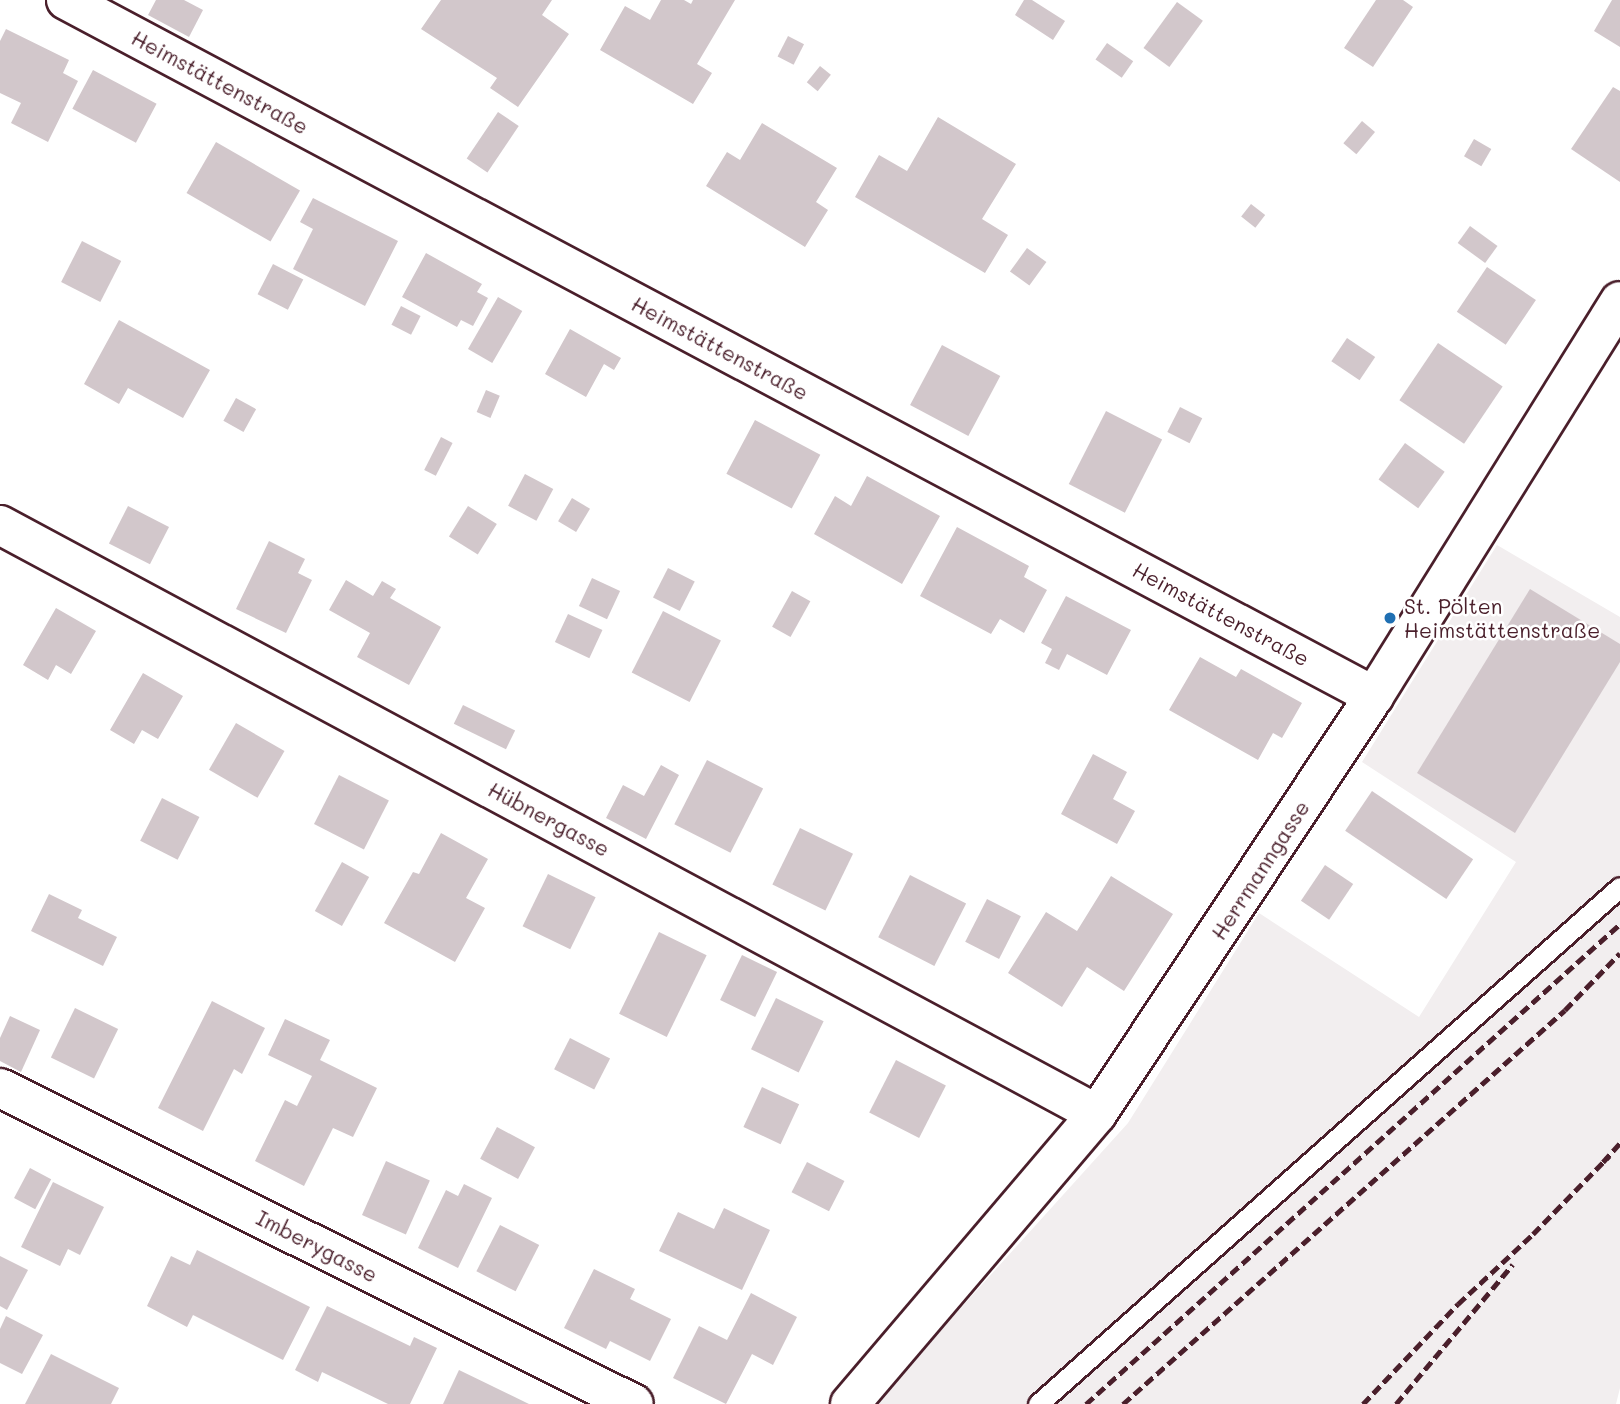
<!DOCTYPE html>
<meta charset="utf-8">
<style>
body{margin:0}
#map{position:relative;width:1620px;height:1404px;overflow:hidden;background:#fff;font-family:Mali,sans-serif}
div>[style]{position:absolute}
.built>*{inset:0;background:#f2eeef}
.building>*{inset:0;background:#d2c7cb;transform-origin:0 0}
.roads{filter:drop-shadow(2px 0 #4a1f2b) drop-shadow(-2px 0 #4a1f2b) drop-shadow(0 2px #4a1f2b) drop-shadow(0 -2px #4a1f2b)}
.service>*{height:19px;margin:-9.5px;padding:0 9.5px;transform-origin:9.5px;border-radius:9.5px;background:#fff}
.minor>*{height:38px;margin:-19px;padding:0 19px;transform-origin:19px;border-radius:19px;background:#fff}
.rail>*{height:5px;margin-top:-2.5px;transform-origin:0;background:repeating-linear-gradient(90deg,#4a1f2b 0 10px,transparent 0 15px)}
.dots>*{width:19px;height:19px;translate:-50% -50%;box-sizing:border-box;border:4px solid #fff;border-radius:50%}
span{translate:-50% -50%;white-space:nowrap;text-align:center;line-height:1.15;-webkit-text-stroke:5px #fff;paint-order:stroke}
.street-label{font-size:21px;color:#4a1f2b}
.poi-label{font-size:21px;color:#4a1f2b}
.left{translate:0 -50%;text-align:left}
</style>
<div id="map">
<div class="built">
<i style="clip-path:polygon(1497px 545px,1620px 617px,1620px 1388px,1616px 1404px,874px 1404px,1128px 1123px,1259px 913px,1419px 1017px,1516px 862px,1362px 762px)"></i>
</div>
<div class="building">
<i style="clip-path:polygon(156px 0,184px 0,203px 10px,189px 37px,148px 15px)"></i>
<i style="clip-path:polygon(441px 0,552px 0,542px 15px,569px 34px,518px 107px,490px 88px,497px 78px,421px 29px)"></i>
<i style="clip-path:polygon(661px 0,684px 0,691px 4px,693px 0,735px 0,697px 64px,712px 73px,693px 104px,600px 50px,625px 6px,650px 20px)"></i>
<i style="clip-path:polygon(1024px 0,1032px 0,1065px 21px,1053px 40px,1015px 15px)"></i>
<i style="clip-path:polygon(1376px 0,1403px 0,1413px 7px,1373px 67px,1344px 48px)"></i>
<i style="clip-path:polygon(1612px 0,1620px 0,1620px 47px,1594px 31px)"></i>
<i style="left:1177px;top:2px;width:32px;height:57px;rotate:36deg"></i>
<i style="clip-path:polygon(6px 29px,69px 60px,63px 73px,78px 81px,48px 142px,11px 123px,21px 103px,0 93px,0 41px)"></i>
<i style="left:788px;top:36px;width:18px;height:23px;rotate:27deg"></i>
<i style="left:1107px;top:43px;width:32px;height:20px;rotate:35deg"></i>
<i style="left:820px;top:66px;width:14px;height:21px;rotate:39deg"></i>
<i style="left:93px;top:70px;width:72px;height:44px;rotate:28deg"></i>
<i style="clip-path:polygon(1613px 87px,1620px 91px,1620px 182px,1571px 149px)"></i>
<i style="left:498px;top:112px;width:25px;height:56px;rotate:34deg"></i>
<i style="clip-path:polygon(938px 117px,1016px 164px,982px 219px,1008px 235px,985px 273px,855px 197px,879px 155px,907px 171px)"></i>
<i style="left:1362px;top:121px;width:17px;height:29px;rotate:40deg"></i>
<i style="clip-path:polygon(762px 123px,837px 168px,816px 202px,828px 210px,805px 247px,706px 186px,727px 152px,740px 160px)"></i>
<i style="left:1474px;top:139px;width:20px;height:20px;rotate:30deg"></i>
<i style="left:216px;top:142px;width:97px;height:59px;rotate:30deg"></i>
<i style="clip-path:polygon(313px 198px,398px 241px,365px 306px,293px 269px,313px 229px,300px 222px)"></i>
<i style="left:1251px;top:204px;width:18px;height:16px;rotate:38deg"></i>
<i style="left:1470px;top:226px;width:34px;height:21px;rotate:36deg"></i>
<i style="left:82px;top:241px;width:44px;height:46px;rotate:27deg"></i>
<i style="left:1027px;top:248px;width:24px;height:29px;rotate:36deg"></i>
<i style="clip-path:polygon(426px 253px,482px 284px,477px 292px,488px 298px,473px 326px,461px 320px,457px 327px,402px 297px)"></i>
<i style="left:273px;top:264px;width:34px;height:34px;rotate:27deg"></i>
<i style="left:1487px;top:267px;width:59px;height:54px;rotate:34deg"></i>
<i style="left:498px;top:297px;width:28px;height:60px;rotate:30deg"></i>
<i style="left:401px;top:306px;width:22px;height:21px;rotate:27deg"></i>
<i style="clip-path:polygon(119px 320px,210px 370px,183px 418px,128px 388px,119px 404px,84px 384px)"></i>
<i style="clip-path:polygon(570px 329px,621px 358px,614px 370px,604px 364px,586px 397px,545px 374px)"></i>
<i style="left:1347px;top:338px;width:34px;height:28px;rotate:34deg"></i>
<i style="left:1438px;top:343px;width:78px;height:69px;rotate:34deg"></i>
<i style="left:942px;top:345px;width:66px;height:68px;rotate:28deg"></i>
<i style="left:486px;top:390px;width:15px;height:24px;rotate:23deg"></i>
<i style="left:236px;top:398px;width:23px;height:26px;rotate:29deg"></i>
<i style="left:1180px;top:407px;width:25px;height:28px;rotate:27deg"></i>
<i style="left:1106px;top:411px;width:63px;height:82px;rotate:27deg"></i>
<i style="left:755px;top:420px;width:74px;height:61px;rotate:28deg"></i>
<i style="left:441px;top:437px;width:13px;height:37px;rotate:27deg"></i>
<i style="left:1405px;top:443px;width:49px;height:45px;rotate:36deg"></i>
<i style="left:525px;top:474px;width:32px;height:36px;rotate:28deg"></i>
<i style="clip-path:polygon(867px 476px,940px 516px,902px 584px,814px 534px,835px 496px,851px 506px)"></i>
<i style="left:572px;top:498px;width:21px;height:27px;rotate:31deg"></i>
<i style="left:128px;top:506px;width:46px;height:42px;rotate:27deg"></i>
<i style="left:468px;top:506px;width:34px;height:36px;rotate:32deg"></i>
<i style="clip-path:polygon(957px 527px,1029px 566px,1024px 577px,1047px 590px,1024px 633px,1000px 619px,991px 634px,920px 596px)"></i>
<i style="clip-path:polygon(269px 541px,305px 559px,298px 573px,312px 580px,286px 633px,236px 609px)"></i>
<i style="left:668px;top:568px;width:30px;height:33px;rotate:27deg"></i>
<i style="left:592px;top:578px;width:31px;height:31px;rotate:25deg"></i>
<i style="clip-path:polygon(346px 580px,373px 596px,382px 581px,396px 589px,390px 598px,441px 627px,409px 685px,357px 657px,370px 633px,329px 610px)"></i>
<i style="clip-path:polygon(1530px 589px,1620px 644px,1620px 662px,1515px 833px,1417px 773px)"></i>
<i style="left:792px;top:591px;width:21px;height:41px;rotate:29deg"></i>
<i style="clip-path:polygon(1066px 596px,1131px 630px,1107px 675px,1067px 654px,1059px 670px,1045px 663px,1052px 649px,1041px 643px)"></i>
<i style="clip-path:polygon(56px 608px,96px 631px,71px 674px,56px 665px,48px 680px,23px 665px)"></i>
<i style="left:663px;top:611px;width:65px;height:69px;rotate:27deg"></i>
<i style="left:568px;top:614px;width:38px;height:31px;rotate:25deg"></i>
<i style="clip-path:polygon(1200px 657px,1236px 677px,1241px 669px,1302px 703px,1282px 738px,1273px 733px,1258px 760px,1169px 710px)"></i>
<i style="clip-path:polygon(143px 673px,183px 696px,158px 739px,142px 730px,134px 744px,110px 730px)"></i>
<i style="left:463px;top:705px;width:58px;height:21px;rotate:26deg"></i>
<i style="left:236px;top:723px;width:56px;height:54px;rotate:30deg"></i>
<i style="clip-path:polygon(1093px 754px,1127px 772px,1113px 799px,1135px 811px,1117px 844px,1061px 814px)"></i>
<i style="left:707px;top:760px;width:63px;height:72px;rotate:27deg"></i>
<i style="clip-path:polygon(661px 765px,679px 775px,646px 839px,606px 818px,623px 785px,644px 796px)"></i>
<i style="left:339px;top:775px;width:56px;height:55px;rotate:27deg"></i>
<i style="left:1372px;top:791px;width:122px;height:48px;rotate:34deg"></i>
<i style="left:162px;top:798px;width:42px;height:48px;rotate:27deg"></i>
<i style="left:800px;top:828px;width:59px;height:63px;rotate:26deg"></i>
<i style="clip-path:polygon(441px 833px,488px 859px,466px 898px,485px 908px,455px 962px,384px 923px,413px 872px,419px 874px)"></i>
<i style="left:342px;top:862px;width:31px;height:56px;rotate:29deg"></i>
<i style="left:1325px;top:865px;width:34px;height:43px;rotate:34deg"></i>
<i style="left:548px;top:874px;width:53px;height:58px;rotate:26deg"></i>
<i style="left:910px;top:875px;width:63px;height:70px;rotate:27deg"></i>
<i style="clip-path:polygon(1111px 876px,1173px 914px,1124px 991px,1087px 967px,1062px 1007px,1008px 973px,1046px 912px,1077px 931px)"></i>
<i style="clip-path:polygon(49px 894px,82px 910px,78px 918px,117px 937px,103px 966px,31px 931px)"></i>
<i style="left:987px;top:899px;width:38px;height:48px;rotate:27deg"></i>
<i style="left:659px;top:932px;width:53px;height:91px;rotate:26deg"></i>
<i style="left:742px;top:955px;width:39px;height:50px;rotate:26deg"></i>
<i style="left:776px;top:998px;width:53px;height:57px;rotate:26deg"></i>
<i style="clip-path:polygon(212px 1001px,265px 1028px,242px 1074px,234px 1069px,203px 1131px,158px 1108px)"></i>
<i style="left:75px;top:1008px;width:48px;height:55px;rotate:26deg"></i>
<i style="clip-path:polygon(10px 1016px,40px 1030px,21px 1072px,0 1061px,0 1038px)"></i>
<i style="clip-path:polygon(285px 1019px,330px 1040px,320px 1060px,377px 1088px,353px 1137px,333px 1128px,304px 1186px,255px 1161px,285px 1100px,297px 1106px,312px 1076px,268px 1055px)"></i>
<i style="left:570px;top:1038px;width:45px;height:35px;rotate:27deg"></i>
<i style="left:896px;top:1060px;width:56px;height:59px;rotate:27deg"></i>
<i style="left:762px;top:1087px;width:41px;height:44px;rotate:25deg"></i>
<i style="left:497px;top:1127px;width:43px;height:36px;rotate:28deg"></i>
<i style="left:386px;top:1161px;width:48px;height:59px;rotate:24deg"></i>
<i style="left:807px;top:1162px;width:42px;height:34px;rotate:27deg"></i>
<i style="left:30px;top:1168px;width:24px;height:34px;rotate:28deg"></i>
<i style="clip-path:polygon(53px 1182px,104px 1207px,80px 1255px,68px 1249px,60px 1266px,21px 1247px)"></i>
<i style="clip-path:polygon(464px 1184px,492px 1198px,458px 1268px,418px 1248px,446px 1190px,458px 1196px)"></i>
<i style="clip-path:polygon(724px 1208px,770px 1230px,742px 1290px,659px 1251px,678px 1212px,714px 1229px)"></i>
<i style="left:500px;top:1225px;width:44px;height:52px;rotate:27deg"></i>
<i style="clip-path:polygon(197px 1250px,310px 1307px,283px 1360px,193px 1315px,187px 1327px,147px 1306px,171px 1256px,190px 1265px)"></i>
<i style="clip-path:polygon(0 1256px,28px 1270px,7px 1310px,0 1306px)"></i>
<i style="clip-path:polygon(594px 1269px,635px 1289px,630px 1299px,671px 1319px,650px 1361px,610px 1341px,606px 1349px,564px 1328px)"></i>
<i style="clip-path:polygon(751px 1293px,797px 1317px,773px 1365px,752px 1354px,726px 1404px,673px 1378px,699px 1326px,727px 1340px)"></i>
<i style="clip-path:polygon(327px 1306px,410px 1346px,414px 1337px,437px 1348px,410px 1404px,388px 1404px,322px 1372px,318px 1382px,295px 1370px)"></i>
<i style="clip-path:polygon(6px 1316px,43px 1335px,22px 1374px,0 1363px,0 1329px)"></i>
<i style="clip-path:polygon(51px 1354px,119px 1388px,111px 1404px,25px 1404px)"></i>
<i style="clip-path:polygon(459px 1370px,529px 1404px,443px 1404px)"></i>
</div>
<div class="roads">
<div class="service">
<i style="left:1038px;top:1404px;width:778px;rotate:-41.62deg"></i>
</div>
<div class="minor">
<i style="left:66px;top:0;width:1482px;rotate:28.02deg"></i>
<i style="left:0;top:525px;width:1245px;rotate:28.23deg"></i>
<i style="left:0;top:1088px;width:708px;rotate:26.49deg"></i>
<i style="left:850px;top:1404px;width:381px;rotate:-49.6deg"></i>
<i style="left:1097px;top:1114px;width:501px;rotate:-56.47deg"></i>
<i style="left:1374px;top:696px;width:465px;rotate:-58.1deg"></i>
</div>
</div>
<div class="rail">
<i style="left:1603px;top:1162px;width:25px;rotate:-48deg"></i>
<i style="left:1086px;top:1404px;width:718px;rotate:-41.95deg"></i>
<i style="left:1123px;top:1404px;width:592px;rotate:-41.71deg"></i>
<i style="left:1565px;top:1010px;width:79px;rotate:-46deg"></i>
<i style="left:1363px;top:1404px;width:138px;rotate:-46.5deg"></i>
<i style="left:1458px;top:1304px;width:103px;rotate:-43deg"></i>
<i style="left:1533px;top:1234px;width:109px;rotate:-45.7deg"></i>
<i style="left:1396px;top:1404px;width:182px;rotate:-50.1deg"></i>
</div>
<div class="dots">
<i style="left:1390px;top:618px;background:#1f6fb2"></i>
</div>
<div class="street-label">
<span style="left:220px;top:82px;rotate:28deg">Heimstättenstraße</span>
<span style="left:720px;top:348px;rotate:28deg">Heimstättenstraße</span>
<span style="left:1221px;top:614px;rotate:28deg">Heimstättenstraße</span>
<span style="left:549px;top:819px;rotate:28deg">Hübnergasse</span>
<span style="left:1260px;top:870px;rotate:-57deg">Herrmanngasse</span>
<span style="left:317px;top:1246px;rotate:27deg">Imberygasse</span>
</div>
<div class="poi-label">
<span class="left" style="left:1404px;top:618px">St. Pölten<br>Heimstättenstraße</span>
</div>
</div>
